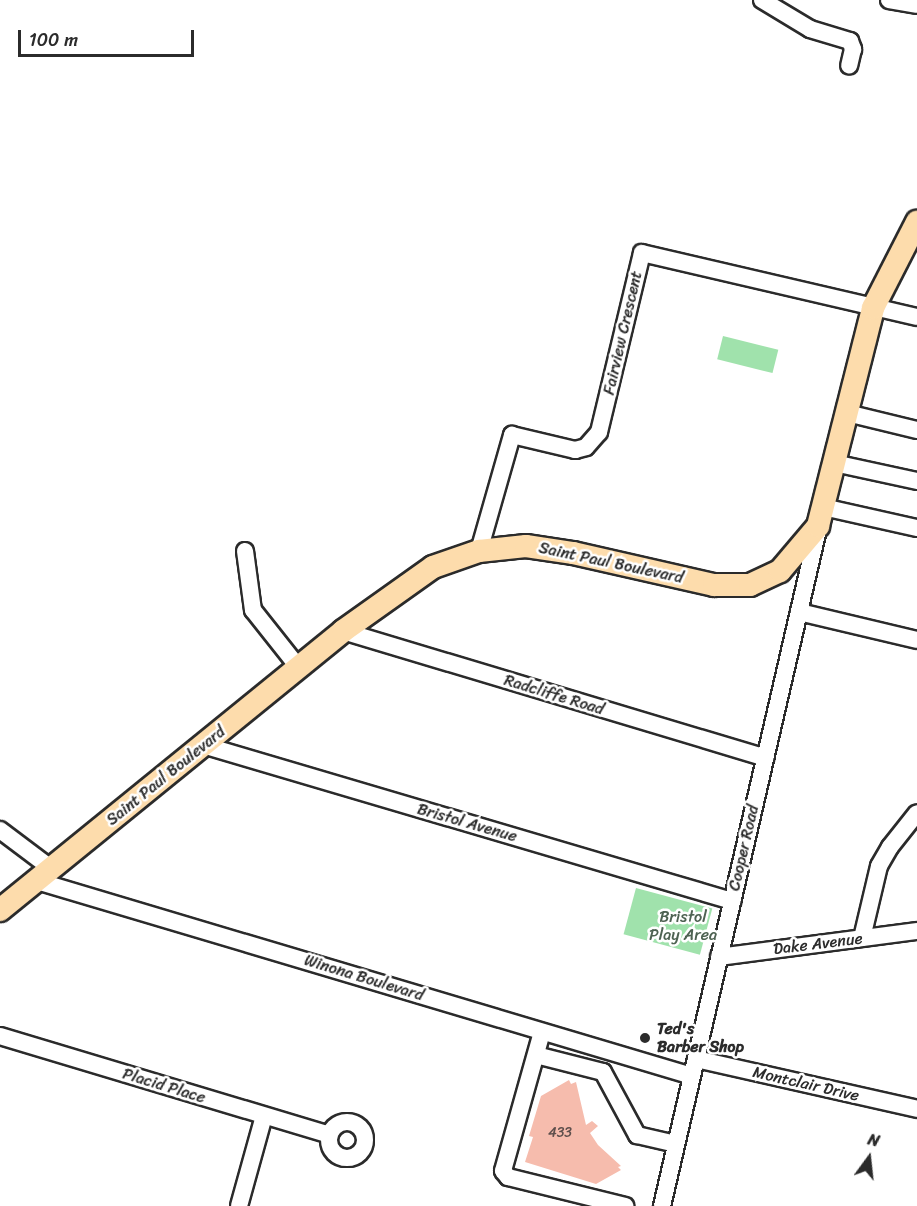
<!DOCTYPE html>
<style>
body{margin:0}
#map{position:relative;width:917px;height:1206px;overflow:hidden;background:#fff;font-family:Sriracha,sans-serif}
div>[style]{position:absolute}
.green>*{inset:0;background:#a0e2ac;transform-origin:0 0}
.building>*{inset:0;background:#f6bcad}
.roads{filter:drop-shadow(2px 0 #2b2b2b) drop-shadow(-2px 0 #2b2b2b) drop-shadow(0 2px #2b2b2b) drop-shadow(0 -2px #2b2b2b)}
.minor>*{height:16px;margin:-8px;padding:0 8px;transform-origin:8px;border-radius:8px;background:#fff}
.minor>.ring{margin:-8px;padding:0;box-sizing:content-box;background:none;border:16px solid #fff;border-radius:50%}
.major>*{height:22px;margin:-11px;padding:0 11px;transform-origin:11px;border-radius:11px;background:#fddcac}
.dots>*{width:16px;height:16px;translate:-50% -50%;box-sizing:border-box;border:3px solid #fff;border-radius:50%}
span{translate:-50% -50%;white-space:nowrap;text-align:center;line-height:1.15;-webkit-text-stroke:5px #fff;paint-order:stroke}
.number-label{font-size:14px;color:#5e4f4c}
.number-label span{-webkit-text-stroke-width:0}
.street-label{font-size:16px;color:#2b2b2b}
.park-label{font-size:16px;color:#4e6252}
.poi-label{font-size:16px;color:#2b2b2b;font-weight:700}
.left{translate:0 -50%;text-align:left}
.north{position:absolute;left:839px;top:1128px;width:60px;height:60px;-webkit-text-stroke:4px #fff;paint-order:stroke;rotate:15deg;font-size:16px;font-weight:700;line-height:24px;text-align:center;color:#2b2b2b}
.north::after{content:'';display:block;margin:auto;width:21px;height:27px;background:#2b2b2b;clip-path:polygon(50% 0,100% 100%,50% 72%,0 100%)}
.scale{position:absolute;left:18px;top:30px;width:176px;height:27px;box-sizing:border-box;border:3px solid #2b2b2b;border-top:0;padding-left:8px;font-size:18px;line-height:21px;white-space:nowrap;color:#2b2b2b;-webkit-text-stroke:4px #fff;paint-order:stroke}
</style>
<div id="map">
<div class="green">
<i style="left:723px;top:336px;width:57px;height:24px;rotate:14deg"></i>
<i style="left:636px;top:888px;width:79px;height:48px;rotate:15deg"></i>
</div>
<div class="building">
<i style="clip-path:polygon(569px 1080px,571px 1084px,576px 1082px,586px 1125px,592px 1121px,598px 1126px,590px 1133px,598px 1145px,621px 1166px,618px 1167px,621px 1170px,596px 1184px,525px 1162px,533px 1137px,529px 1136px,541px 1096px)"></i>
</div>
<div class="roads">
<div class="minor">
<i style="left:762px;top:0;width:56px;rotate:31.1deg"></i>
<i style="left:810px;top:29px;width:42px;rotate:16.7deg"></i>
<i style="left:850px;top:41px;width:9px;rotate:69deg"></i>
<i style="left:853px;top:49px;width:17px;rotate:103deg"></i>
<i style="left:889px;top:0;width:28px;rotate:10deg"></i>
<i style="left:847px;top:413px;width:72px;rotate:13.7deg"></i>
<i style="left:834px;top:463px;width:85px;rotate:12.2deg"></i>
<i style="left:823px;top:507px;width:96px;rotate:12.6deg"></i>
<i style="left:245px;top:551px;width:60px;rotate:82.3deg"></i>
<i style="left:253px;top:610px;width:74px;rotate:51.6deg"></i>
<i style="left:479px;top:551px;width:121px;rotate:-74.1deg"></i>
<i style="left:512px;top:435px;width:65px;rotate:13.4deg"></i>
<i style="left:575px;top:450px;width:11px;rotate:-15deg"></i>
<i style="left:586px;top:447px;width:20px;rotate:-49deg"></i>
<i style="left:599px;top:432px;width:184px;rotate:-76.5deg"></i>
<i style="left:642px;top:253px;width:282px;rotate:13.1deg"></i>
<i style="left:799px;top:612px;width:121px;rotate:13.3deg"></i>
<i style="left:343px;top:631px;width:441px;rotate:16.7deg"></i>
<i style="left:203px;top:745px;width:552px;rotate:16.43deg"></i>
<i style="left:0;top:830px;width:65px;rotate:36.9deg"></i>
<i style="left:37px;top:881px;width:683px;rotate:16.58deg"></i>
<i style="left:862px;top:938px;width:74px;rotate:-76.7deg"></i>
<i style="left:879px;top:866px;width:22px;rotate:-60deg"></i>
<i style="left:890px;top:847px;width:43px;rotate:-51.5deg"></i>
<i style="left:719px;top:957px;width:200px;rotate:-7.5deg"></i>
<i style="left:542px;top:1032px;width:144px;rotate:105.7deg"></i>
<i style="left:503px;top:1171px;width:8px;rotate:50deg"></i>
<i style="left:508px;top:1177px;width:121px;rotate:13.9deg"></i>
<i style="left:0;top:1036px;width:344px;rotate:16.7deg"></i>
<i style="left:536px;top:1055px;width:69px;rotate:14.2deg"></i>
<i style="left:603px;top:1072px;width:72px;rotate:61.6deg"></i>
<i style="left:637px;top:1135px;width:40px;rotate:13deg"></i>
<i style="left:696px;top:1059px;width:227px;rotate:12.7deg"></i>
<i class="ring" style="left:329px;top:1122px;width:20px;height:20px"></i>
<i style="left:239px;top:1206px;width:93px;rotate:-74.5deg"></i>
<i style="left:662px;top:1206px;width:695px;rotate:-77.02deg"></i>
</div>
<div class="major">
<i style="left:0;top:910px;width:442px;rotate:-39.1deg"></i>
<i style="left:343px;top:631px;width:110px;rotate:-35.4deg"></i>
<i style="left:433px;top:567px;width:49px;rotate:-19.2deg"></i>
<i style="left:479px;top:551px;width:47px;rotate:-6.1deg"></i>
<i style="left:526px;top:546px;width:48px;rotate:8.5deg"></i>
<i style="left:573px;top:553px;width:145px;rotate:12.8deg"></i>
<i style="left:714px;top:585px;width:36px"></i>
<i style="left:750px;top:585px;width:33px;rotate:-25deg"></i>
<i style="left:780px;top:571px;width:59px;rotate:-49.8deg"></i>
<i style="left:818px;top:526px;width:225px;rotate:-75.8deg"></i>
<i style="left:873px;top:308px;width:97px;rotate:-62.9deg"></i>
</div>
</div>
<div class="dots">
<i style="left:645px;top:1038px;background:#2b2b2b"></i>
</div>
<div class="number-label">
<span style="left:560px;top:1133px">433</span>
</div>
<div class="street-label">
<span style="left:623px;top:333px;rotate:-77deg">Fairview Crescent</span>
<span style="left:611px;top:563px;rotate:12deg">Saint Paul Boulevard</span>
<span style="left:554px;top:695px;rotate:17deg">Radcliffe Road</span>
<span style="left:166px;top:776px;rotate:-39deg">Saint Paul Boulevard</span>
<span style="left:467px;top:823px;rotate:16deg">Bristol Avenue</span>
<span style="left:744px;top:848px;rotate:-77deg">Cooper Road</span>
<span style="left:818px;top:944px;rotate:-7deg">Dake Avenue</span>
<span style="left:364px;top:978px;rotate:17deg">Winona Boulevard</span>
<span style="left:806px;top:1084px;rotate:13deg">Montclair Drive</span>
<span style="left:164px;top:1086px;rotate:17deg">Placid Place</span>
</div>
<div class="park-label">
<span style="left:683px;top:926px">Bristol<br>Play Area</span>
</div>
<div class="poi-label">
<span class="left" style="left:657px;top:1038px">Ted's<br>Barber Shop</span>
</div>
<div class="north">N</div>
<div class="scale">100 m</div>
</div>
